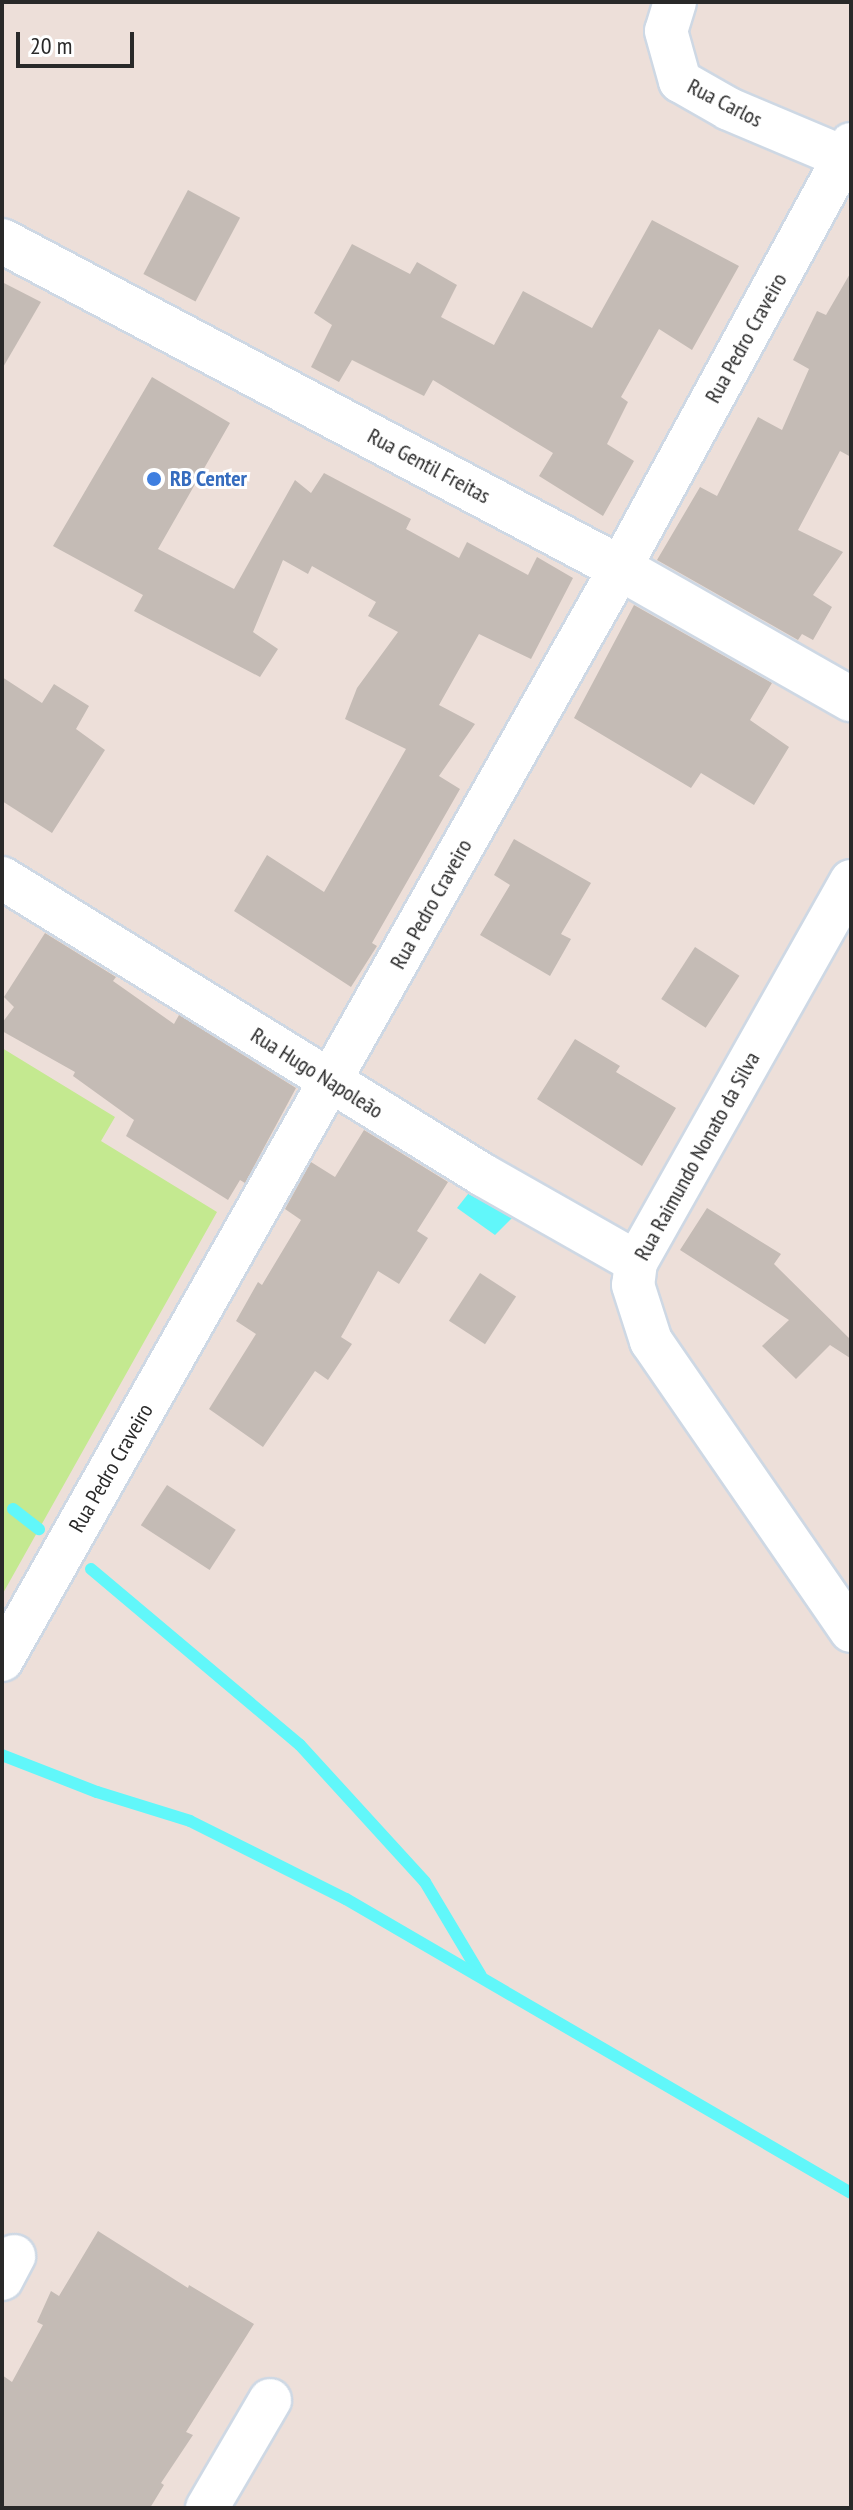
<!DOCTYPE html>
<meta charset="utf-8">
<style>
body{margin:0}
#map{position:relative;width:853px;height:2510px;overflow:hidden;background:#eddfd9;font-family:"PT Sans Narrow",sans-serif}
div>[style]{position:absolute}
.green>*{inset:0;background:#c4e990}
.water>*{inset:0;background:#61f7fa}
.stream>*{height:12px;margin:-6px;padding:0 6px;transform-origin:6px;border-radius:6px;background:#61f7fa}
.building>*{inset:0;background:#c4bbb5;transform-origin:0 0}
.roads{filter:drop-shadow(2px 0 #ced8e4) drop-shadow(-2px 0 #ced8e4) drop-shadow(0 2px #ced8e4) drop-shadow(0 -2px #ced8e4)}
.minor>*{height:42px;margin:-21px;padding:0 21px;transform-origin:21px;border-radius:21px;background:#fff}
.secondary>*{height:44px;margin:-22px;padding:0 22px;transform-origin:22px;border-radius:22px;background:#fff}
.dots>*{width:22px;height:22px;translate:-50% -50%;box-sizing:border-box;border:4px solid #fff;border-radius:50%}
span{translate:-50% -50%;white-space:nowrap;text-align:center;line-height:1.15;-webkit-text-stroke:6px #fff;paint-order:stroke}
.street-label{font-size:22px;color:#292929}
.shop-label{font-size:22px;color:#366cbe;font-weight:700}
.left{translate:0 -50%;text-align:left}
.frame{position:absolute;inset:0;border:4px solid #292929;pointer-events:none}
.scale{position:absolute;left:16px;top:32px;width:118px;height:36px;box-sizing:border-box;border:4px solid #292929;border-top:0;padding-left:10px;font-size:24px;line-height:28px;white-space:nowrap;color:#292929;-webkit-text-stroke:6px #fff;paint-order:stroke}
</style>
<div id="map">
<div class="green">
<i style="clip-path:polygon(2px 1048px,115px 1117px,101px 1141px,217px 1212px,2px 1595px)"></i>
</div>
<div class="water">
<i style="clip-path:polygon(483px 1175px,520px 1210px,495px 1235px,457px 1208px)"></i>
</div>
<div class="stream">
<i style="left:13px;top:1509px;width:33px;rotate:38deg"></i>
<i style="left:91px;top:1569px;width:273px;rotate:40.1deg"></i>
<i style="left:300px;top:1745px;width:185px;rotate:47.6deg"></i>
<i style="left:425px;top:1882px;width:109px;rotate:59.2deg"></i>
<i style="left:2px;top:1755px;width:102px;rotate:21.3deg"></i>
<i style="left:97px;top:1792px;width:97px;rotate:17.3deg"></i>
<i style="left:190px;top:1821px;width:174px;rotate:26.6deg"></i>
<i style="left:346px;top:1899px;width:584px;rotate:30.21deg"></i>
</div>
<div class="building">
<i style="left:188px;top:190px;width:59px;height:95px;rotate:28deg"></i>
<i style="clip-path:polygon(652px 220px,739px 266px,692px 350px,659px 329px,621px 397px,628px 402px,607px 444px,634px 461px,603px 516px,539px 476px,553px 453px,433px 380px,424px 396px,352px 360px,339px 382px,311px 367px,332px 325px,314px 313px,352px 244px,410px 274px,417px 262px,457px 285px,441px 317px,494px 345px,523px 291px,592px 328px)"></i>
<i style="clip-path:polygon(851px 272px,851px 457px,840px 451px,798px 530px,843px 552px,813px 595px,832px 607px,813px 640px,802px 634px,798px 640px,657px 560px,700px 487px,717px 496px,758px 417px,782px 430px,809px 369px,793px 360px,817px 311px,826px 315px)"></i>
<i style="clip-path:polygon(2px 282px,41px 302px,2px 369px)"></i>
<i style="clip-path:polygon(152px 377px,230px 423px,158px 549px,234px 589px,295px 480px,311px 493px,324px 473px,411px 519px,406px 529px,459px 558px,467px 542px,528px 575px,537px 557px,573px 578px,531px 659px,479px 634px,439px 705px,475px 724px,439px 776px,460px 789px,372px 943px,377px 946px,351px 987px,234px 911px,267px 855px,324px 892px,406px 749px,345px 719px,357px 688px,398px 632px,368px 616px,376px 602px,312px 566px,308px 574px,283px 560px,253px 632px,278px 649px,260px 677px,134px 611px,143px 595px,53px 546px)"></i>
<i style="clip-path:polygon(634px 605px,772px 683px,750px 720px,789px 747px,754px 805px,701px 773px,691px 788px,574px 718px)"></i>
<i style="clip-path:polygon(2px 677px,42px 703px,54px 684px,89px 706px,76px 729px,105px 750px,52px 833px,2px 801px)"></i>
<i style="clip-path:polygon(514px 839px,591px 883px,561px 934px,571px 939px,550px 976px,480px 935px,510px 885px,494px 875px)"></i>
<i style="clip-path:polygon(45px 933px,116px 977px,113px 981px,174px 1024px,179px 1015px,296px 1088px,245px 1183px,240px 1180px,228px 1200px,126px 1136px,134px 1120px,73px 1076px,75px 1072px,2px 1031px,2px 1023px,14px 1007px,4px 997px)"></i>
<i style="left:695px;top:947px;width:53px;height:62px;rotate:33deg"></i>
<i style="clip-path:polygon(575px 1039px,620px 1066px,616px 1072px,676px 1108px,642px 1166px,537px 1099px)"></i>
<i style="clip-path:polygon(364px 1130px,448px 1182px,417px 1231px,428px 1238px,399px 1284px,378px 1271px,341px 1337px,352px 1344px,328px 1380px,315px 1371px,263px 1447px,209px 1409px,256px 1334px,236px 1321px,258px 1282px,262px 1285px,301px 1220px,285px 1209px,311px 1162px,335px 1177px)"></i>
<i style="clip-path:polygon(707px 1208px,781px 1254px,774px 1264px,851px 1340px,850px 1358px,830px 1345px,796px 1379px,762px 1346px,789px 1320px,680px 1250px)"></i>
<i style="left:480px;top:1273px;width:43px;height:57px;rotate:33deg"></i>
<i style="left:167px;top:1485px;width:82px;height:48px;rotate:33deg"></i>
<i style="clip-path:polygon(98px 2231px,188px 2288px,189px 2285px,254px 2324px,186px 2432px,193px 2435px,161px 2483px,164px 2485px,150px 2508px,2px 2508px,2px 2375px,12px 2382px,43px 2325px,37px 2322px,51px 2291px,59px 2296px)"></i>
</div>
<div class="roads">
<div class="minor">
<i style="left:675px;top:2px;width:30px;rotate:107deg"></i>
<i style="left:666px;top:31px;width:52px;rotate:74.4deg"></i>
<i style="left:680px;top:81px;width:56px;rotate:29.7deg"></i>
<i style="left:729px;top:109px;width:126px;rotate:22.9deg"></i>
<i style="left:2px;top:878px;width:565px;rotate:31.69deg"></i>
<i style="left:483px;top:1175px;width:176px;rotate:29.6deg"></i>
<i style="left:851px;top:881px;width:437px;rotate:119.4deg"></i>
<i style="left:636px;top:1262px;width:23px;rotate:97deg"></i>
<i style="left:633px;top:1285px;width:59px;rotate:72.2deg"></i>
<i style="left:651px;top:1341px;width:352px;rotate:55.4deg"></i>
<i style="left:2px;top:1660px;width:1255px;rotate:-60.49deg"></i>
<i style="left:620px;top:568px;width:483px;rotate:-61.4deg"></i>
<i style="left:2px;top:2279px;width:26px;rotate:-62deg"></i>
<i style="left:207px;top:2508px;width:125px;rotate:-59.7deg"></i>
</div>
<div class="secondary">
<i style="left:2px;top:241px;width:699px;rotate:27.88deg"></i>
<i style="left:620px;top:568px;width:266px;rotate:29.6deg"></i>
</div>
</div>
<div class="dots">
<i style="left:154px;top:479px;background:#3f7fe0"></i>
</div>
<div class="street-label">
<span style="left:725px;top:103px;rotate:27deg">Rua Carlos</span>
<span style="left:746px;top:338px;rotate:-61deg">Rua Pedro Craveiro</span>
<span style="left:429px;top:466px;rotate:28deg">Rua Gentil Freitas</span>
<span style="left:431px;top:904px;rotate:-61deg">Rua Pedro Craveiro</span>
<span style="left:317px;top:1073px;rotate:32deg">Rua Hugo Napoleão</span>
<span style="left:697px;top:1156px;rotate:-61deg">Rua Raimundo Nonato da Silva</span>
<span style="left:111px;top:1468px;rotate:-60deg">Rua Pedro Craveiro</span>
</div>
<div class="shop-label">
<span class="left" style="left:170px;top:479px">RB Center</span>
</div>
<div class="frame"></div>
<div class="scale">20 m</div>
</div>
